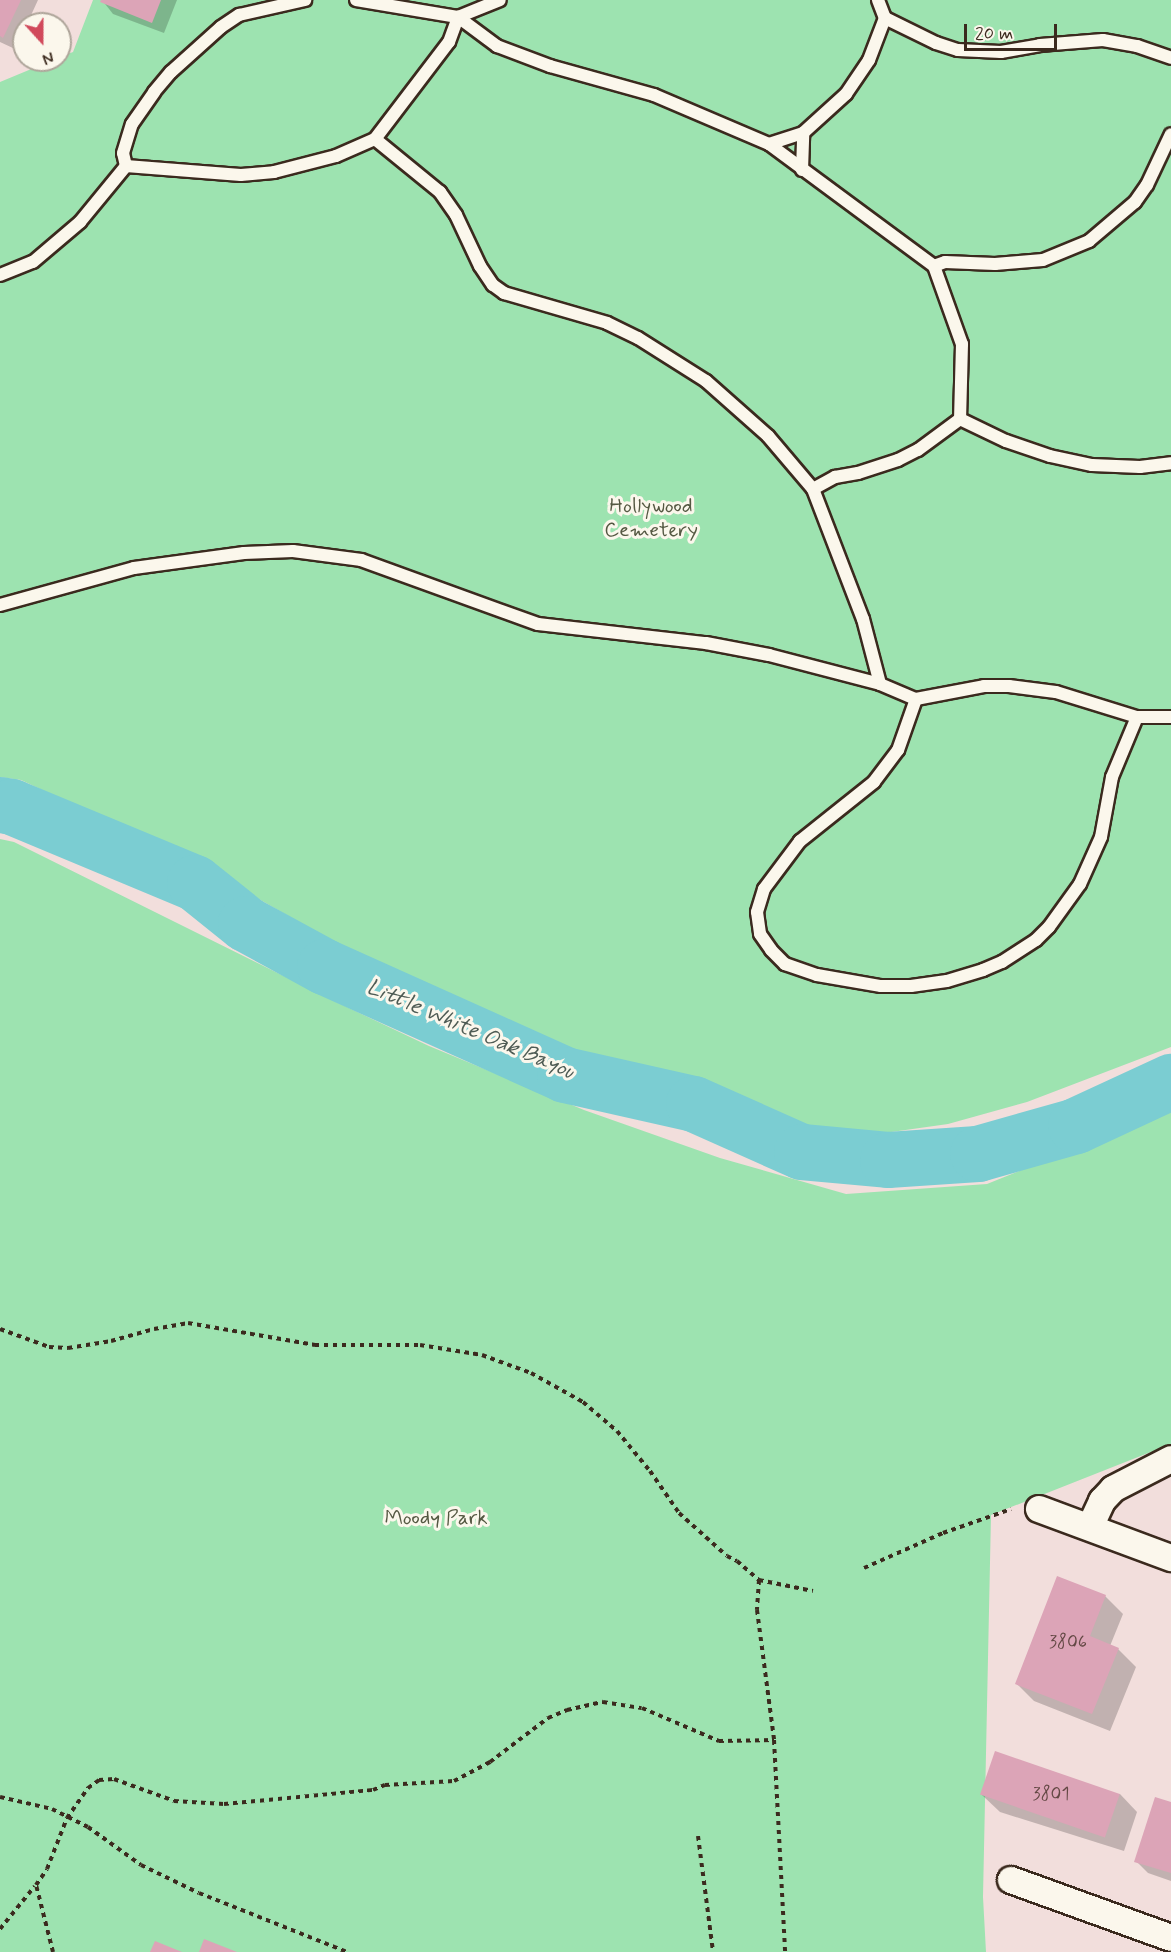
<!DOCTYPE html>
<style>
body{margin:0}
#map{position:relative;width:1171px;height:1952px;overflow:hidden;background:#f2dedc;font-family:Mynerve,sans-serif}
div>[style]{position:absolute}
.green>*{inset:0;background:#9de3b0}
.shadow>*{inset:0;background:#0003}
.river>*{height:56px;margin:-28px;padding:0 28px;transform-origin:28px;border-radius:28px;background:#7bcdd2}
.building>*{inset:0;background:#dca4b7;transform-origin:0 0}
.path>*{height:4px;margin-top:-2px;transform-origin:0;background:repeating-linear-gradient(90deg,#3b2a1e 0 4.5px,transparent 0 9px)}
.roads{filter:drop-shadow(2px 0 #3b2a1e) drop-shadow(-2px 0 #3b2a1e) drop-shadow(0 2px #3b2a1e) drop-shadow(0 -2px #3b2a1e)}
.lane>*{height:12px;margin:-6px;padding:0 6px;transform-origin:6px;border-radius:6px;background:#fbf7ec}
.street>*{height:26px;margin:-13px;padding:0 13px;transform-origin:13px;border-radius:13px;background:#fbf7ec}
span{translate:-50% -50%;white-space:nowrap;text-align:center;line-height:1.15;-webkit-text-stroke:6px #fbf7ec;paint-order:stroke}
.number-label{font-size:18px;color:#634844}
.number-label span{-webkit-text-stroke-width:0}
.park-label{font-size:21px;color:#545842}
.water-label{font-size:22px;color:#4e5b54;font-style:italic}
.north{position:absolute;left:12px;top:12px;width:60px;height:60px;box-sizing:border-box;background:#fbf7ec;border:2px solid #aea59a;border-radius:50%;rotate:159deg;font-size:16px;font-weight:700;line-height:24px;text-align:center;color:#3b2a1e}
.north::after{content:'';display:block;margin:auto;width:21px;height:27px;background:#d1495b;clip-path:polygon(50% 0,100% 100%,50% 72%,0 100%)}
.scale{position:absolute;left:964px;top:24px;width:93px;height:27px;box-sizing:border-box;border:3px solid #3b2a1e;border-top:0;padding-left:8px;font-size:18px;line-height:21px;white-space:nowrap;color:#3b2a1e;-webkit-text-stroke:4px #fbf7ec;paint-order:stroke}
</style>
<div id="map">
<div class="green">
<i style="clip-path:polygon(93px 0,1171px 0,1171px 1047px,1027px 1102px,948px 1124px,863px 1136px,805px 1131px,576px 1055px,507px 1021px,344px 948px,193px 861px,21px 780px,0 777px,0 82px,53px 60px,60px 60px,60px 57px,73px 52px)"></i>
<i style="clip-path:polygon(0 839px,14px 842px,332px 1000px,429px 1046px,584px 1110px,720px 1158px,846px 1194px,987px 1184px,1171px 1110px,1171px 1444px,991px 1515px,983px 1897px,986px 1952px,0 1952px)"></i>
</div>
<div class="shadow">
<i style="clip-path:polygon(0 0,38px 0,27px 24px,24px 24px,15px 49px,0 42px)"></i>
<i style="clip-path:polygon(102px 0,177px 0,164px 33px,113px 14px)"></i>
<i style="clip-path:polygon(1105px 1596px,1123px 1614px,1110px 1646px,1118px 1649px,1136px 1667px,1110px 1731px,1034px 1701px,1016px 1683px)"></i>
<i style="clip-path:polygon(1120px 1794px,1137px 1812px,1124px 1851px,1000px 1812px,982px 1795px)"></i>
<i style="clip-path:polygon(1171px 1803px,1171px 1881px,1148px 1873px,1136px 1861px)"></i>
</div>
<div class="river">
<i style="left:0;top:805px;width:12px;rotate:9deg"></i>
<i style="left:12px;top:807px;width:198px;rotate:22.6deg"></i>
<i style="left:195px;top:883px;width:65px;rotate:38.8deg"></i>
<i style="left:246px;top:924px;width:90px;rotate:28.6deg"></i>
<i style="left:325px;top:967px;width:263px;rotate:24.2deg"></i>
<i style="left:565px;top:1075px;width:132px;rotate:12.7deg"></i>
<i style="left:694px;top:1104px;width:118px;rotate:24deg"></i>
<i style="left:802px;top:1152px;width:86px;rotate:5.3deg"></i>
<i style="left:888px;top:1160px;width:90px;rotate:-3.8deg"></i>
<i style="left:978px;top:1154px;width:102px;rotate:-15.9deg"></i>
<i style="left:1076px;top:1126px;width:105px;rotate:-24.9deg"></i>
</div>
<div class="building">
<i style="clip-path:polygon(0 0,21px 0,3px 38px,0 36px)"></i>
<i style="clip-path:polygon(101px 0,161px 0,152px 23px,100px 2px)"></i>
<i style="clip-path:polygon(1057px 1576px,1106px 1595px,1090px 1636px,1119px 1648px,1092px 1714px,1015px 1684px)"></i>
<i style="left:995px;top:1751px;width:132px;height:46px;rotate:19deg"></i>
<i style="clip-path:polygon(1155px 1797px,1171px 1802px,1171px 1873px,1134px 1862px)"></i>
<i style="clip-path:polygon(204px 1939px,237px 1952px,199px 1952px)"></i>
<i style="clip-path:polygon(155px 1941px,182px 1952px,150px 1952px)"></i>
</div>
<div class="path">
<i style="left:0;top:1329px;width:52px;rotate:20.2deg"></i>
<i style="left:49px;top:1347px;width:19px;rotate:3deg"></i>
<i style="left:68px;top:1348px;width:44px;rotate:-9.2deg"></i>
<i style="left:111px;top:1341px;width:45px;rotate:-15.6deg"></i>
<i style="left:154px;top:1329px;width:35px;rotate:-10deg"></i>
<i style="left:188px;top:1323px;width:129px;rotate:9.8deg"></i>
<i style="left:315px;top:1345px;width:105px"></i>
<i style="left:420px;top:1345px;width:63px;rotate:9.2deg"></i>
<i style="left:482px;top:1355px;width:52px;rotate:20.2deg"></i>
<i style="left:531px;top:1373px;width:60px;rotate:29.1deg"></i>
<i style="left:583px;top:1402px;width:45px;rotate:40.5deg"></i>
<i style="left:617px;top:1431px;width:52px;rotate:50.5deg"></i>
<i style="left:650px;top:1471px;width:51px;rotate:55.4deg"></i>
<i style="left:679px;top:1513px;width:64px;rotate:41.9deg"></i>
<i style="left:727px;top:1556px;width:11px;rotate:27deg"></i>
<i style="left:737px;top:1561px;width:29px;rotate:41deg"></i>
<i style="left:759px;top:1580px;width:55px;rotate:11.5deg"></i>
<i style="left:864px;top:1568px;width:86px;rotate:-23.9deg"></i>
<i style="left:943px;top:1533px;width:72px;rotate:-19.4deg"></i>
<i style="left:759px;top:1580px;width:30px;rotate:94deg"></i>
<i style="left:757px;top:1610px;width:131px;rotate:82.5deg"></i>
<i style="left:774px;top:1740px;width:212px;rotate:87deg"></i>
<i style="left:0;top:1797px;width:53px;rotate:13deg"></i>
<i style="left:52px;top:1809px;width:40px;rotate:26.6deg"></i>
<i style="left:88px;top:1827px;width:65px;rotate:35.6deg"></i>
<i style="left:141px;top:1865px;width:64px;rotate:25.8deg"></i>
<i style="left:199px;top:1893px;width:159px;rotate:21.7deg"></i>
<i style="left:698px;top:1836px;width:117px;rotate:82.6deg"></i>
<i style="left:0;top:1929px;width:55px;rotate:-50.9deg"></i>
<i style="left:53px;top:1952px;width:69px;rotate:-104.2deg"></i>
<i style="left:36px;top:1885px;width:19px;rotate:-55deg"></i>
<i style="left:47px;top:1869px;width:55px;rotate:-68.6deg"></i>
<i style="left:67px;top:1818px;width:37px;rotate:-55deg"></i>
<i style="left:88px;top:1788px;width:14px;rotate:-36deg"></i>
<i style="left:99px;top:1780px;width:15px;rotate:-4deg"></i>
<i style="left:114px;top:1779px;width:64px;rotate:20.1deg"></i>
<i style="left:174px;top:1801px;width:50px;rotate:3.4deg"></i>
<i style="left:224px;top:1804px;width:150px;rotate:-5.4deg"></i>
<i style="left:373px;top:1790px;width:13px;rotate:-23deg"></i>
<i style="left:385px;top:1785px;width:69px;rotate:-3.3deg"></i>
<i style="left:454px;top:1781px;width:41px;rotate:-27.8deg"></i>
<i style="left:490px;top:1762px;width:73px;rotate:-37.2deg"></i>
<i style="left:548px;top:1718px;width:21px;rotate:-23deg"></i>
<i style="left:567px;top:1710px;width:37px;rotate:-13deg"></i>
<i style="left:603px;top:1702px;width:39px;rotate:9deg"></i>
<i style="left:642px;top:1708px;width:84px;rotate:23.2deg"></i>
<i style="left:719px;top:1741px;width:55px;rotate:-1deg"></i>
</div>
<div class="roads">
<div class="lane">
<i style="left:356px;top:0;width:103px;rotate:9.5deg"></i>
<i style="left:458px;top:17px;width:45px;rotate:-22deg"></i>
<i style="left:878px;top:0;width:19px;rotate:69deg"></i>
<i style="left:885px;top:18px;width:57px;rotate:26.1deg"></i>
<i style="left:936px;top:43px;width:23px;rotate:18deg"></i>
<i style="left:958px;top:50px;width:43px;rotate:2.7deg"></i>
<i style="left:1001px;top:52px;width:40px;rotate:-10deg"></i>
<i style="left:1040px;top:45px;width:63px;rotate:-4.5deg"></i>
<i style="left:1103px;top:40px;width:35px;rotate:10deg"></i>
<i style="left:1137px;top:46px;width:36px;rotate:19deg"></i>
<i style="left:375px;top:139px;width:84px;rotate:39.2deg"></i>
<i style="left:440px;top:192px;width:28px;rotate:55deg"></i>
<i style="left:456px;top:215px;width:56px;rotate:64.8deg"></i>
<i style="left:480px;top:266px;width:23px;rotate:56deg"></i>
<i style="left:493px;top:285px;width:14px;rotate:36deg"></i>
<i style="left:504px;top:293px;width:107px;rotate:16.2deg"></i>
<i style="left:607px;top:323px;width:34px;rotate:26deg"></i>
<i style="left:638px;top:338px;width:80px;rotate:32.3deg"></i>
<i style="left:706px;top:381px;width:83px;rotate:41.6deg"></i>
<i style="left:768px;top:436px;width:70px;rotate:49.7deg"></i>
<i style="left:813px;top:489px;width:139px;rotate:69deg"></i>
<i style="left:863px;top:619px;width:67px;rotate:75.3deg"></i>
<i style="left:769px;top:144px;width:36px;rotate:-18deg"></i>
<i style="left:803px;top:133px;width:58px;rotate:-42.2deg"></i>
<i style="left:846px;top:94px;width:41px;rotate:-55.9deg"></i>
<i style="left:869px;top:60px;width:45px;rotate:-69.1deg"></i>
<i style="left:126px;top:166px;width:115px;rotate:4.5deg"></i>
<i style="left:241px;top:175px;width:33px;rotate:-5deg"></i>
<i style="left:274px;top:172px;width:64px;rotate:-14.5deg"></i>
<i style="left:336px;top:156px;width:43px;rotate:-23.6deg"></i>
<i style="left:375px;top:139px;width:122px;rotate:-52.7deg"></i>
<i style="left:449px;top:42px;width:27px;rotate:-70deg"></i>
<i style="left:458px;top:17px;width:49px;rotate:36.6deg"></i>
<i style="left:497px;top:46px;width:57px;rotate:20.7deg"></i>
<i style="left:550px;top:66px;width:108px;rotate:15.6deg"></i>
<i style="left:654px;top:95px;width:125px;rotate:23.1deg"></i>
<i style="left:769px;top:144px;width:205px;rotate:36.5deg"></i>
<i style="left:934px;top:266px;width:83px;rotate:70.3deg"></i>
<i style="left:962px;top:344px;width:75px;rotate:91.5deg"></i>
<i style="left:960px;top:419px;width:51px;rotate:25.6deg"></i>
<i style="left:1006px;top:441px;width:46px;rotate:18.8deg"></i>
<i style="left:1050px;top:456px;width:43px;rotate:12.1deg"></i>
<i style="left:1092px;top:465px;width:48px;rotate:2.4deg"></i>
<i style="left:1140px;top:467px;width:31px;rotate:-7deg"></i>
<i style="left:802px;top:170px;width:37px;rotate:-88deg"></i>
<i style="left:934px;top:266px;width:12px;rotate:-20deg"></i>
<i style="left:945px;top:262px;width:50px;rotate:2.3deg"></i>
<i style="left:995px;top:264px;width:48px;rotate:-4.8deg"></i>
<i style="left:1043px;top:260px;width:50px;rotate:-22.4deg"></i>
<i style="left:1089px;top:241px;width:60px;rotate:-40.3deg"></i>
<i style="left:1135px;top:202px;width:21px;rotate:-55deg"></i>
<i style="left:1147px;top:185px;width:56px;rotate:-64.8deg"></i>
<i style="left:0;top:275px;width:35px;rotate:-22deg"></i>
<i style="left:33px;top:262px;width:62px;rotate:-40.4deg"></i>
<i style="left:80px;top:222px;width:72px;rotate:-50.6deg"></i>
<i style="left:126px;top:166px;width:13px;rotate:-103deg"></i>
<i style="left:123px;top:153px;width:30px;rotate:-73deg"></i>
<i style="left:132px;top:124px;width:39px;rotate:-55deg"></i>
<i style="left:154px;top:92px;width:26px;rotate:-50deg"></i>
<i style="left:171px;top:72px;width:67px;rotate:-42deg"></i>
<i style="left:221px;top:27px;width:22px;rotate:-34deg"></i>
<i style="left:239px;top:15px;width:68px;rotate:-12.8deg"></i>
<i style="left:813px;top:489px;width:25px;rotate:-29deg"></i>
<i style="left:835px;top:477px;width:23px;rotate:-10deg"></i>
<i style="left:858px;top:473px;width:42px;rotate:-18deg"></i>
<i style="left:898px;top:460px;width:22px;rotate:-27deg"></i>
<i style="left:918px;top:450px;width:52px;rotate:-36.4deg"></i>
<i style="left:0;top:605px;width:139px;rotate:-15.4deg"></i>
<i style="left:134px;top:568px;width:111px;rotate:-7.8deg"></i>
<i style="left:244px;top:553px;width:49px;rotate:-2.3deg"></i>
<i style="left:293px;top:551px;width:69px;rotate:7.5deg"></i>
<i style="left:361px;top:560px;width:188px;rotate:19.9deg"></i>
<i style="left:538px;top:624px;width:169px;rotate:6.5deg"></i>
<i style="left:706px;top:643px;width:64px;rotate:10.8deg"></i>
<i style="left:769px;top:655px;width:115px;rotate:14.6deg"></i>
<i style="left:880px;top:684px;width:39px;rotate:23deg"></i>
<i style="left:916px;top:699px;width:69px;rotate:-10.8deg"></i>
<i style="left:984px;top:686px;width:25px"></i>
<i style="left:1009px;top:686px;width:47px;rotate:7.3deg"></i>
<i style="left:1056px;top:692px;width:85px;rotate:17.2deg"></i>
<i style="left:1137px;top:717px;width:34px"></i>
<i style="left:916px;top:699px;width:54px;rotate:109.4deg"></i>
<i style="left:898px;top:750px;width:40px;rotate:127deg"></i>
<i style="left:874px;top:782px;width:95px;rotate:141.4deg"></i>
<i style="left:800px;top:841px;width:60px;rotate:126.9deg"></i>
<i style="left:764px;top:889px;width:24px;rotate:107deg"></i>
<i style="left:757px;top:912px;width:22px;rotate:82deg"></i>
<i style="left:760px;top:934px;width:19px;rotate:55deg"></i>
<i style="left:771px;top:950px;width:20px;rotate:45deg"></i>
<i style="left:785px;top:964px;width:34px;rotate:19deg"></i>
<i style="left:817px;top:975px;width:65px;rotate:9.8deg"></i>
<i style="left:881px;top:986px;width:30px"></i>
<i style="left:911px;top:986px;width:36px;rotate:-8deg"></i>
<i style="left:947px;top:981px;width:38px;rotate:-17deg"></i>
<i style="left:983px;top:970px;width:21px;rotate:-23deg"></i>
<i style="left:1002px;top:962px;width:40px;rotate:-32.9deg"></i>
<i style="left:1036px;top:940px;width:18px;rotate:-45deg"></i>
<i style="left:1049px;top:927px;width:53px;rotate:-54.2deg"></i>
<i style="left:1080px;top:884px;width:51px;rotate:-65.9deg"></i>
<i style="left:1101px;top:837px;width:61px;rotate:-79.6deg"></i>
<i style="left:1112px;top:777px;width:65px;rotate:-67.4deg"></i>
</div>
<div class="street">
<i style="left:1039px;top:1509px;width:141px;rotate:20.4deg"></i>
<i style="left:1090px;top:1527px;width:29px;rotate:-65deg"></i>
<i style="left:1102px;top:1501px;width:16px;rotate:-47deg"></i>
<i style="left:1113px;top:1489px;width:65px;rotate:-27.3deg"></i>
<i style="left:1011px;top:1880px;width:170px;rotate:19.9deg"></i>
</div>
</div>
<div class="number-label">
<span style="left:1068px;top:1642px">3806</span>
<span style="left:1051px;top:1794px">3801</span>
</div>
<div class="park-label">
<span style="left:651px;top:518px">Hollywood<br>Cemetery</span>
<span style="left:436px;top:1518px">Moody Park</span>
</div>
<div class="water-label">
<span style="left:470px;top:1030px;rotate:23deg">Little White Oak Bayou</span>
</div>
<div class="north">N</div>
<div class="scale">20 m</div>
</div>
